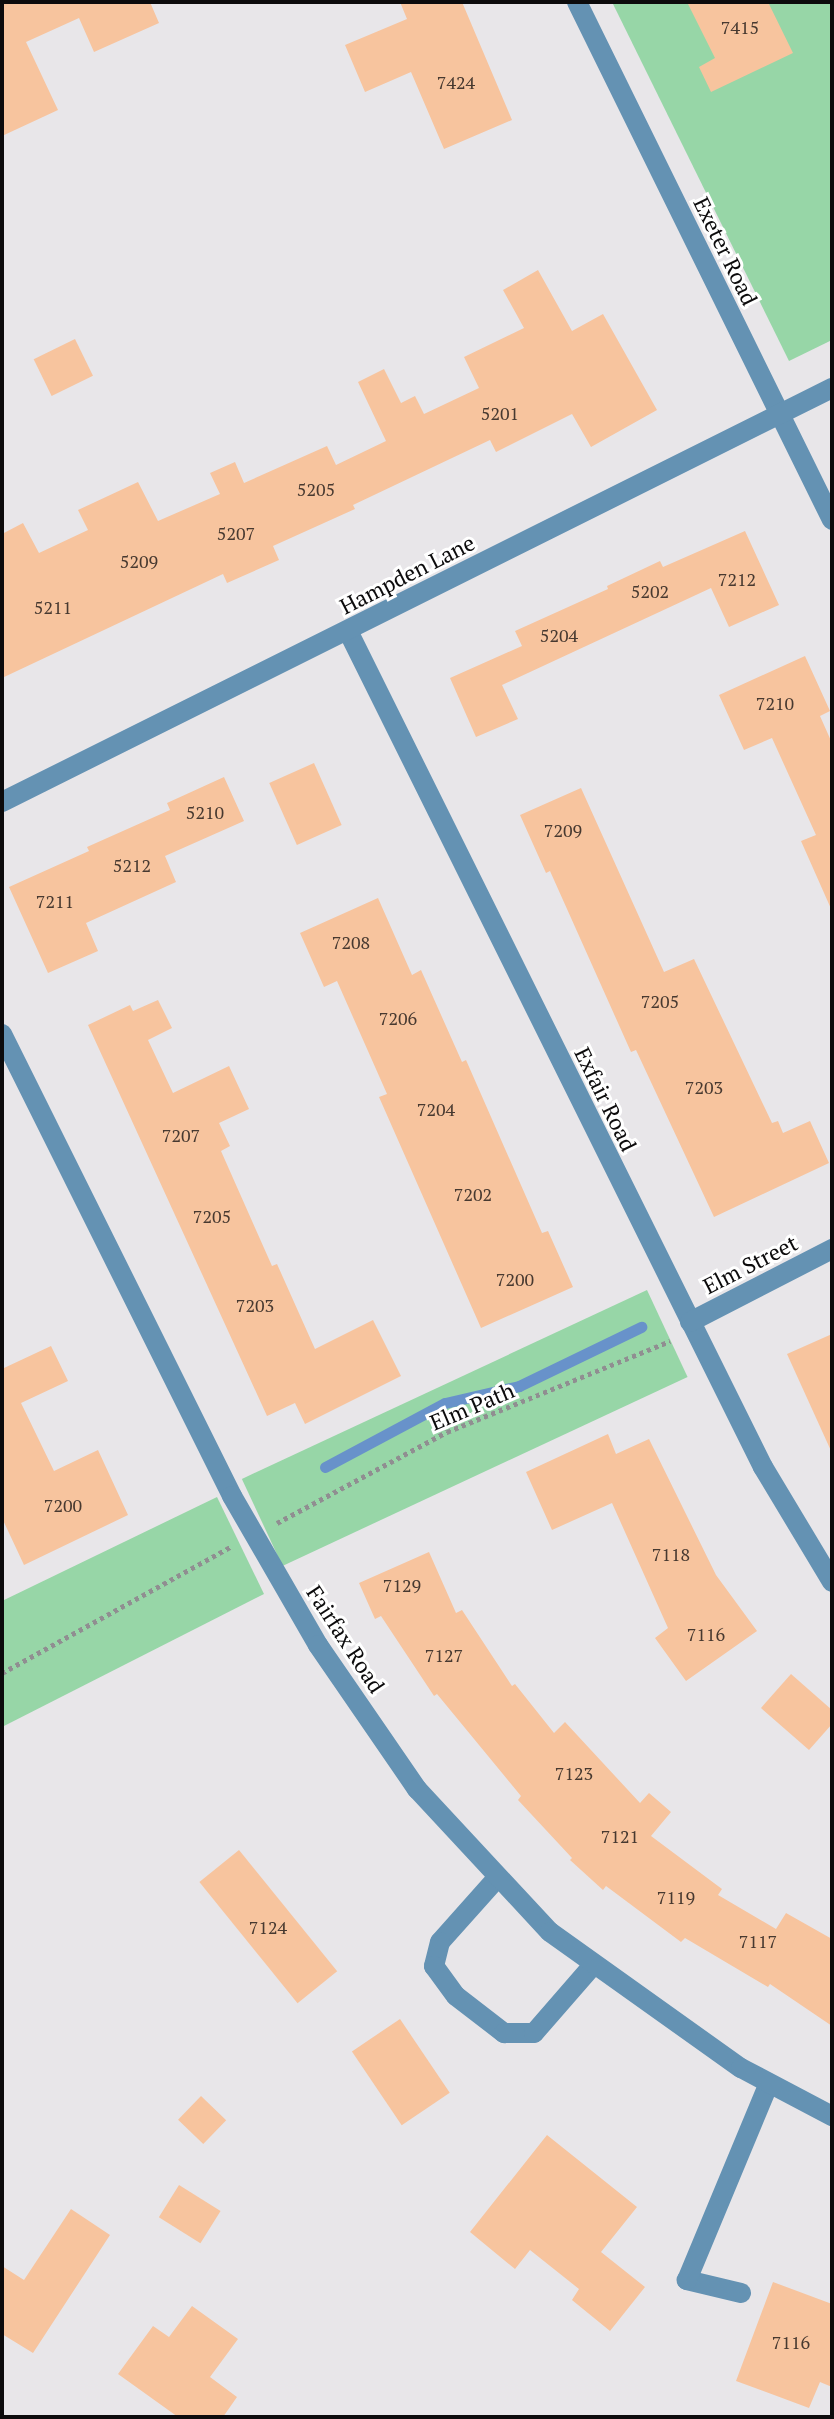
<!DOCTYPE html>
<style>
body{margin:0}
#map{position:relative;width:834px;height:2419px;overflow:hidden;background:#e8e6e9;font-family:"PT Serif",serif}
div>[style]{position:absolute}
.green>*{inset:0;background:#97d6a7;transform-origin:0 0}
.stream>*{height:11px;margin:-5.5px;padding:0 5.5px;transform-origin:5.5px;border-radius:5.5px;background:#6892ca}
.building>*{inset:0;background:#f7c49e;transform-origin:0 0}
.path>*{height:5px;margin-top:-2.5px;transform-origin:0;background:repeating-linear-gradient(90deg,#908e91 0 4px,transparent 0 8px)}
.service>*{height:20px;margin:-10px;padding:0 10px;transform-origin:10px;border-radius:10px;background:#6492b3}
.minor>*{height:20px;margin:-10px;padding:0 10px;transform-origin:10px;border-radius:10px;background:#6492b3}
span{translate:-50% -50%;white-space:nowrap;text-align:center;line-height:1.15;-webkit-text-stroke:6px #fff;paint-order:stroke}
.number-label{font-size:18px;color:#473930}
.number-label span{-webkit-text-stroke-width:0}
.street-label{font-size:22px;color:#0c0b0c}
.frame{position:absolute;inset:0;border:4px solid #0c0b0c;pointer-events:none}
</style>
<div id="map">
<div class="green">
<i style="clip-path:polygon(612px 2px,832px 2px,832px 340px,789px 361px)"></i>
<i style="left:647px;top:1290px;width:96px;height:447px;rotate:65deg"></i>
<i style="clip-path:polygon(217px 1497px,264px 1594px,2px 1727px,2px 1601px)"></i>
</div>
<div class="stream">
<i style="left:325px;top:1467px;width:136px;rotate:-28.1deg"></i>
<i style="left:445px;top:1403px;width:76px;rotate:-12.9deg"></i>
<i style="left:519px;top:1386px;width:136px;rotate:-25.8deg"></i>
</div>
<div class="building">
<i style="clip-path:polygon(2px 2px,150px 2px,159px 23px,94px 52px,79px 18px,26px 42px,58px 110px,2px 136px)"></i>
<i style="clip-path:polygon(400px 2px,462px 2px,512px 120px,444px 149px,411px 72px,365px 92px,345px 45px,407px 19px)"></i>
<i style="clip-path:polygon(687px 2px,768px 2px,793px 53px,711px 92px,699px 67px,715px 58px)"></i>
<i style="clip-path:polygon(538px 270px,572px 331px,603px 314px,657px 410px,591px 447px,572px 414px,496px 452px,490px 440px,353px 505px,355px 509px,273px 546px,279px 560px,227px 583px,223px 574px,2px 678px,2px 534px,23px 523px,39px 553px,88px 530px,78px 510px,138px 482px,158px 521px,220px 494px,210px 473px,235px 462px,244px 483px,327px 446px,336px 465px,386px 441px,358px 382px,384px 369px,401px 403px,415px 396px,424px 414px,479px 388px,464px 357px,524px 328px,503px 290px)"></i>
<i style="left:75px;top:339px;width:41px;height:46px;rotate:64deg"></i>
<i style="clip-path:polygon(745px 531px,779px 605px,729px 627px,711px 588px,502px 685px,518px 719px,476px 737px,450px 678px,522px 646px,515px 631px,608px 589px,607px 586px,660px 561px,663px 567px)"></i>
<i style="clip-path:polygon(805px 656px,830px 711px,820px 716px,832px 743px,832px 911px,801px 841px,816px 835px,772px 738px,744px 750px,719px 695px)"></i>
<i style="left:314px;top:763px;width:68px;height:49px;rotate:66deg"></i>
<i style="clip-path:polygon(224px 777px,244px 821px,165px 856px,176px 882px,86px 923px,98px 951px,48px 973px,9px 887px,89px 851px,87px 847px,170px 810px,167px 803px)"></i>
<i style="clip-path:polygon(581px 788px,664px 972px,694px 959px,772px 1123px,778px 1121px,783px 1133px,810px 1121px,829px 1163px,714px 1217px,636px 1050px,631px 1052px,550px 871px,546px 873px,520px 815px)"></i>
<i style="clip-path:polygon(378px 898px,412px 975px,421px 970px,462px 1062px,466px 1060px,542px 1233px,548px 1231px,573px 1287px,481px 1328px,379px 1097px,387px 1094px,337px 981px,324px 987px,300px 933px)"></i>
<i style="clip-path:polygon(158px 1000px,172px 1028px,148px 1040px,173px 1093px,229px 1066px,249px 1109px,219px 1123px,230px 1146px,221px 1151px,272px 1266px,277px 1264px,315px 1349px,373px 1320px,401px 1376px,305px 1424px,295px 1403px,267px 1416px,88px 1025px,130px 1005px,133px 1011px)"></i>
<i style="clip-path:polygon(832px 1334px,832px 1453px,787px 1354px)"></i>
<i style="clip-path:polygon(51px 1346px,68px 1381px,21px 1403px,54px 1471px,98px 1450px,128px 1515px,24px 1565px,2px 1518px,2px 1364px,4px 1368px)"></i>
<i style="clip-path:polygon(608px 1434px,616px 1454px,649px 1439px,716px 1575px,757px 1631px,686px 1681px,655px 1638px,668px 1628px,612px 1503px,552px 1530px,526px 1472px)"></i>
<i style="clip-path:polygon(429px 1552px,456px 1613px,462px 1610px,512px 1686px,515px 1684px,554px 1733px,565px 1722px,640px 1803px,649px 1793px,671px 1812px,651px 1836px,722px 1889px,718px 1895px,776px 1929px,786px 1913px,832px 1939px,832px 2026px,770px 1984px,768px 1987px,685px 1938px,681px 1942px,606px 1886px,603px 1890px,570px 1860px,572px 1858px,518px 1800px,521px 1796px,437px 1694px,434px 1696px,381px 1616px,375px 1619px,359px 1583px)"></i>
<i style="clip-path:polygon(791px 1674px,832px 1710px,832px 1724px,809px 1750px,761px 1708px)"></i>
<i style="left:239px;top:1850px;width:156px;height:51px;rotate:51deg"></i>
<i style="left:400px;top:2019px;width:89px;height:58px;rotate:56deg"></i>
<i style="left:201px;top:2096px;width:35px;height:33px;rotate:44deg"></i>
<i style="clip-path:polygon(547px 2135px,637px 2207px,601px 2252px,645px 2287px,610px 2331px,572px 2300px,579px 2289px,530px 2250px,515px 2269px,470px 2232px)"></i>
<i style="left:179px;top:2185px;width:49px;height:38px;rotate:32deg"></i>
<i style="clip-path:polygon(71px 2209px,110px 2235px,33px 2353px,2px 2334px,2px 2266px,24px 2280px)"></i>
<i style="clip-path:polygon(773px 2282px,832px 2304px,832px 2387px,820px 2382px,809px 2408px,736px 2381px)"></i>
<i style="clip-path:polygon(192px 2306px,238px 2339px,210px 2377px,237px 2397px,223px 2417px,178px 2417px,118px 2374px,153px 2326px,169px 2337px)"></i>
</div>
<div class="path">
<i style="left:277px;top:1523px;width:193px;rotate:-28.2deg"></i>
<i style="left:447px;top:1432px;width:241px;rotate:-22.2deg"></i>
<i style="left:2px;top:1673px;width:263px;rotate:-28.9deg"></i>
</div>
<div class="service">
<i style="left:498px;top:1877px;width:87px;rotate:131.7deg"></i>
<i style="left:440px;top:1942px;width:25px;rotate:104deg"></i>
<i style="left:434px;top:1966px;width:37px;rotate:54deg"></i>
<i style="left:456px;top:1996px;width:61px;rotate:37.6deg"></i>
<i style="left:504px;top:2033px;width:30px"></i>
<i style="left:534px;top:2033px;width:91px;rotate:-49deg"></i>
<i style="left:741px;top:2293px;width:56px;rotate:-166.5deg"></i>
<i style="left:687px;top:2280px;width:213px;rotate:-67.4deg"></i>
</div>
<div class="minor">
<i style="left:577px;top:2px;width:577px;rotate:63.79deg"></i>
<i style="left:348px;top:631px;width:933px;rotate:63.6deg"></i>
<i style="left:763px;top:1467px;width:134px;rotate:59deg"></i>
<i style="left:2px;top:802px;width:928px;rotate:-26.51deg"></i>
<i style="left:2px;top:1034px;width:516px;rotate:63.53deg"></i>
<i style="left:232px;top:1496px;width:172px;rotate:60deg"></i>
<i style="left:318px;top:1645px;width:175px;rotate:55.5deg"></i>
<i style="left:417px;top:1789px;width:195px;rotate:47.1deg"></i>
<i style="left:550px;top:1932px;width:234px;rotate:35.5deg"></i>
<i style="left:741px;top:2068px;width:103px;rotate:27.8deg"></i>
<i style="left:690px;top:1322px;width:160px;rotate:-27.2deg"></i>
</div>
<div class="number-label">
<span style="left:740px;top:27px">7415</span>
<span style="left:456px;top:82px">7424</span>
<span style="left:500px;top:413px">5201</span>
<span style="left:316px;top:489px">5205</span>
<span style="left:236px;top:533px">5207</span>
<span style="left:139px;top:561px">5209</span>
<span style="left:737px;top:579px">7212</span>
<span style="left:650px;top:591px">5202</span>
<span style="left:53px;top:607px">5211</span>
<span style="left:559px;top:635px">5204</span>
<span style="left:775px;top:703px">7210</span>
<span style="left:205px;top:812px">5210</span>
<span style="left:563px;top:830px">7209</span>
<span style="left:132px;top:865px">5212</span>
<span style="left:55px;top:901px">7211</span>
<span style="left:351px;top:942px">7208</span>
<span style="left:660px;top:1001px">7205</span>
<span style="left:398px;top:1018px">7206</span>
<span style="left:704px;top:1087px">7203</span>
<span style="left:436px;top:1109px">7204</span>
<span style="left:181px;top:1135px">7207</span>
<span style="left:473px;top:1194px">7202</span>
<span style="left:212px;top:1216px">7205</span>
<span style="left:515px;top:1279px">7200</span>
<span style="left:255px;top:1305px">7203</span>
<span style="left:63px;top:1505px">7200</span>
<span style="left:671px;top:1554px">7118</span>
<span style="left:402px;top:1585px">7129</span>
<span style="left:706px;top:1634px">7116</span>
<span style="left:444px;top:1655px">7127</span>
<span style="left:574px;top:1773px">7123</span>
<span style="left:620px;top:1836px">7121</span>
<span style="left:676px;top:1897px">7119</span>
<span style="left:268px;top:1927px">7124</span>
<span style="left:758px;top:1941px">7117</span>
<span style="left:791px;top:2342px">7116</span>
</div>
<div class="street-label">
<span style="left:726px;top:251px;rotate:64deg">Exeter Road</span>
<span style="left:407px;top:574px;rotate:-27deg">Hampden Lane</span>
<span style="left:606px;top:1099px;rotate:64deg">Exfair Road</span>
<span style="left:750px;top:1264px;rotate:-27deg">Elm Street</span>
<span style="left:472px;top:1406px;rotate:-23deg">Elm Path</span>
<span style="left:346px;top:1639px;rotate:57deg">Fairfax Road</span>
</div>
<div class="frame"></div>
</div>
